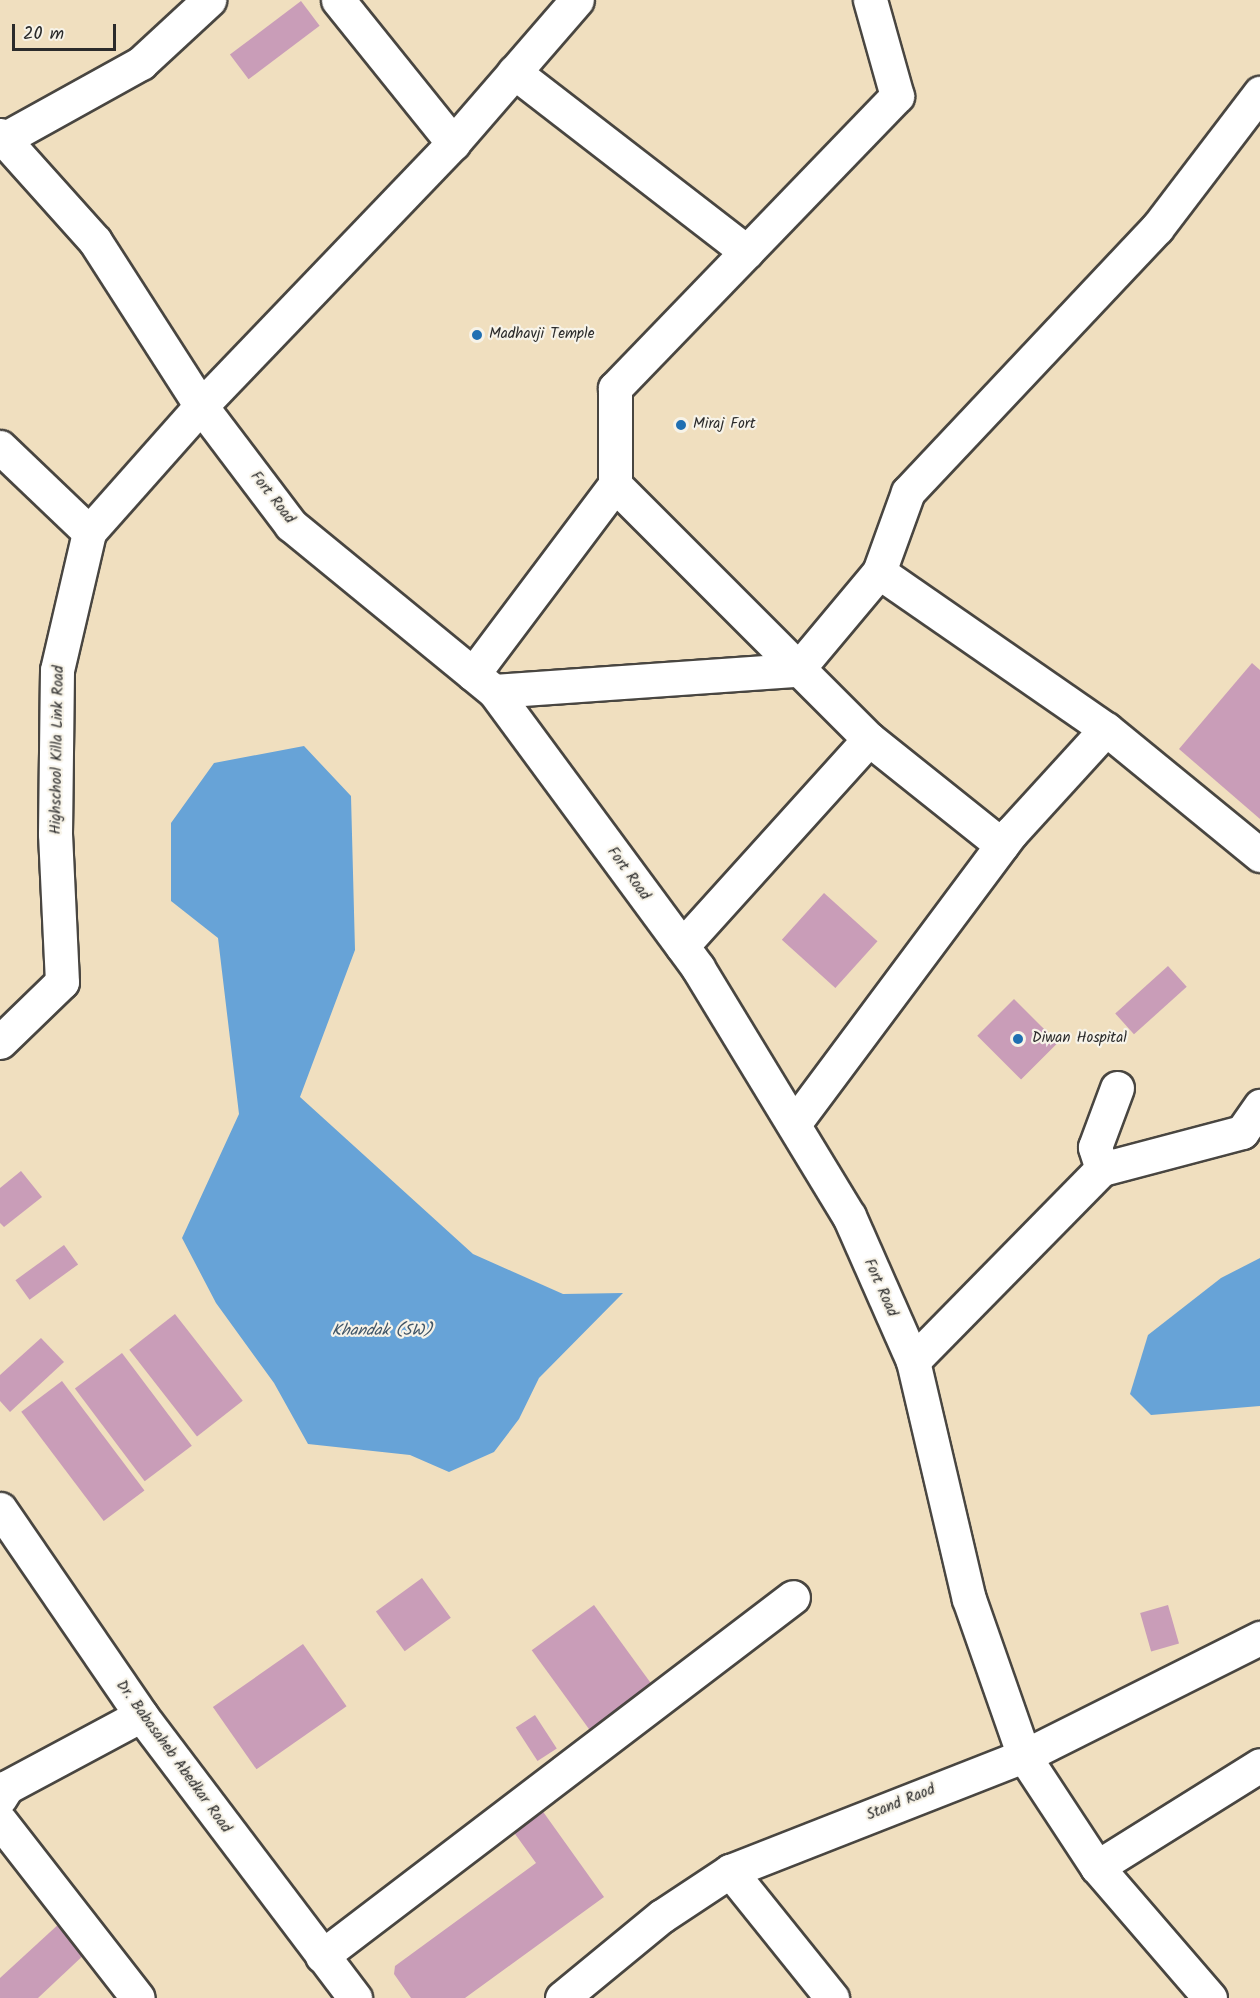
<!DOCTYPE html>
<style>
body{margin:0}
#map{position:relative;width:1260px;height:1998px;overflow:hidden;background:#f0dfbf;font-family:Kalam,sans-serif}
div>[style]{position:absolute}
.water>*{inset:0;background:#67a3d7}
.building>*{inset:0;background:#c99db8;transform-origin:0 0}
.roads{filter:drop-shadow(2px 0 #494641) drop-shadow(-2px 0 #494641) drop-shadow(0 2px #494641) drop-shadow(0 -2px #494641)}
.minor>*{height:33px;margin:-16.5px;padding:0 16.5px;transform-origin:16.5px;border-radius:16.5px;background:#fff}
.dots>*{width:16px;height:16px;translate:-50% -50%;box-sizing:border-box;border:3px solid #f7f3e8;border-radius:50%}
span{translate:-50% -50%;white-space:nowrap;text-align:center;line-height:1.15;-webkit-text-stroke:4.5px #f7f3e8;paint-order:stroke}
.poi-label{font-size:15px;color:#2b2b2b}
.left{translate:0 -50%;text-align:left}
.street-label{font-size:15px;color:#2b2b2b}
.water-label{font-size:16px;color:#405567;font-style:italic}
.scale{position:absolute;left:12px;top:24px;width:104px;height:27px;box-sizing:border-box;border:3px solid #2b2b2b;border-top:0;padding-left:8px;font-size:18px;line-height:21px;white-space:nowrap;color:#2b2b2b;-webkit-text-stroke:4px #f7f3e8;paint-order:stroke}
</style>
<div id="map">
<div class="water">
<i style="clip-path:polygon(304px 746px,351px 796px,355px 950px,300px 1097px,473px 1254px,563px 1294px,623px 1293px,539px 1378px,519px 1419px,494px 1452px,449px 1472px,410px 1455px,308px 1444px,274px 1383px,216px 1303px,182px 1238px,239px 1114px,218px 938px,171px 901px,171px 823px,214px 763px)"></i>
<i style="clip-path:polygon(1260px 1258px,1260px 1406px,1151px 1415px,1130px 1394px,1148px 1335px,1221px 1278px)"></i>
</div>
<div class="building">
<i style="left:301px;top:1px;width:31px;height:89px;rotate:53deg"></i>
<i style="clip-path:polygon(1252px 663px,1260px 670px,1260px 819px,1179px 749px)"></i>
<i style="left:824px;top:893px;width:72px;height:63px;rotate:42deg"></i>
<i style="left:1168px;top:966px;width:28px;height:71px;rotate:48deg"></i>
<i style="left:1014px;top:999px;width:62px;height:52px;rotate:45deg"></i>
<i style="clip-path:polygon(21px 1171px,42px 1197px,4px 1227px,0 1223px,0 1188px)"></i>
<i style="left:64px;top:1245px;width:24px;height:60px;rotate:54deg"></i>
<i style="left:175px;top:1314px;width:110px;height:58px;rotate:52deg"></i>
<i style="clip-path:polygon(41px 1338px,64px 1362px,10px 1412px,0 1401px,0 1375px)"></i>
<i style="left:122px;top:1353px;width:116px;height:59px;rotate:53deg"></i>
<i style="left:62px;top:1381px;width:137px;height:51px;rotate:53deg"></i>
<i style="left:422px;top:1578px;width:49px;height:57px;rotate:54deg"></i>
<i style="left:594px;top:1605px;width:103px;height:77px;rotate:54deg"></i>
<i style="left:1168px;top:1605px;width:40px;height:29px;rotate:74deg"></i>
<i style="left:303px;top:1644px;width:76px;height:110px;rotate:55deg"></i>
<i style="left:535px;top:1715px;width:40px;height:23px;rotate:57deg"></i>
<i style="clip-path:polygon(539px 1806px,604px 1897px,465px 1998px,411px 1998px,394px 1974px,395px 1966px,536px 1863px,510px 1827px)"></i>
<i style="clip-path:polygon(61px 1922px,88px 1951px,38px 1998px,0 1998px,0 1978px)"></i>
</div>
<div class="roads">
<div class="minor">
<i style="left:338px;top:0;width:184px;rotate:51.2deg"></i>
<i style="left:514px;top:72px;width:294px;rotate:37.7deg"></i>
<i style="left:0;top:135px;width:142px;rotate:48.1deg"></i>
<i style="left:95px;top:241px;width:196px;rotate:57.3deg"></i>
<i style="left:201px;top:406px;width:149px;rotate:52.9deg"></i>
<i style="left:291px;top:525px;width:262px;rotate:39.3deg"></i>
<i style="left:494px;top:691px;width:344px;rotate:53.6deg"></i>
<i style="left:698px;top:968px;width:290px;rotate:58.7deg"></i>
<i style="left:849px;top:1216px;width:158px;rotate:66.2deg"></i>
<i style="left:913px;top:1361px;width:244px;rotate:76.8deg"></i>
<i style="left:969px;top:1599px;width:166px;rotate:70.7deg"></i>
<i style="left:1024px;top:1756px;width:133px;rotate:56.7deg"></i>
<i style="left:1097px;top:1867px;width:173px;rotate:49.2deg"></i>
<i style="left:4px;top:139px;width:157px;rotate:-29deg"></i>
<i style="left:141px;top:63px;width:93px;rotate:-42.8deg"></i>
<i style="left:0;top:447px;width:123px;rotate:43.7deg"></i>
<i style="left:615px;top:485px;width:97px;rotate:-90deg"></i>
<i style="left:615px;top:388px;width:406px;rotate:-46deg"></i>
<i style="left:897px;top:96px;width:100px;rotate:-105.7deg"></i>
<i style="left:879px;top:572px;width:276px;rotate:34.7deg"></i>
<i style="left:1106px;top:729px;width:199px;rotate:39.3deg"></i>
<i style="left:473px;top:674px;width:236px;rotate:-53.1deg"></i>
<i style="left:615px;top:485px;width:359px;rotate:45deg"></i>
<i style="left:869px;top:739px;width:170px;rotate:38.6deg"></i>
<i style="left:494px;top:691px;width:304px;rotate:-4deg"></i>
<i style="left:797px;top:670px;width:128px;rotate:-50.1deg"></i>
<i style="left:879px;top:572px;width:85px;rotate:-70.1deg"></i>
<i style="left:908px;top:492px;width:363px;rotate:-46.7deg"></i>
<i style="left:1157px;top:228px;width:170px;rotate:-52.7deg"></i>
<i style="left:682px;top:946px;width:279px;rotate:-47.9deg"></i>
<i style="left:0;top:1042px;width:86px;rotate:-44.1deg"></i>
<i style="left:62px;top:982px;width:148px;rotate:-92.7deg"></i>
<i style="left:55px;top:834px;width:164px;rotate:-89.3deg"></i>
<i style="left:57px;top:670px;width:142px;rotate:-76.9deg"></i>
<i style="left:89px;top:532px;width:169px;rotate:-48.4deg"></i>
<i style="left:201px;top:406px;width:364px;rotate:-46.2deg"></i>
<i style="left:453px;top:143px;width:189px;rotate:-49.1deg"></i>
<i style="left:794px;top:1124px;width:364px;rotate:-53.3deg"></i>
<i style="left:1012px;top:832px;width:139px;rotate:-47.6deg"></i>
<i style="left:1102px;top:1169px;width:23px;rotate:-108deg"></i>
<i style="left:1095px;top:1147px;width:63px;rotate:-69.6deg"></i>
<i style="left:913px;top:1361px;width:269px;rotate:-45.5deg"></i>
<i style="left:1102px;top:1169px;width:145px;rotate:-14.8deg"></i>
<i style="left:1242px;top:1132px;width:32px;rotate:-55deg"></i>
<i style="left:0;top:1509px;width:250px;rotate:55.6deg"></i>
<i style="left:141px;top:1715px;width:355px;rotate:52.9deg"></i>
<i style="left:0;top:1798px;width:13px;rotate:-58deg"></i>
<i style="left:7px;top:1787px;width:152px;rotate:-28.2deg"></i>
<i style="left:0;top:1821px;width:224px;rotate:52.1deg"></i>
<i style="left:1097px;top:1867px;width:192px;rotate:-32deg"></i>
<i style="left:730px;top:1871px;width:163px;rotate:51.2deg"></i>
<i style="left:322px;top:1956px;width:592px;rotate:-37.31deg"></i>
<i style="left:562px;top:1998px;width:129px;rotate:-39.4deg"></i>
<i style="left:662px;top:1916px;width:82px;rotate:-33.5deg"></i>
<i style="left:730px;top:1871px;width:316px;rotate:-21.4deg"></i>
<i style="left:1024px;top:1756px;width:264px;rotate:-26.6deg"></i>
</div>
</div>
<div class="dots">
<i style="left:477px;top:335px;background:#1f6fb2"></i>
<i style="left:681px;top:425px;background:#1f6fb2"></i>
<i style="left:1018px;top:1039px;background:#1f6fb2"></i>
</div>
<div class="poi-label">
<span class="left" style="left:489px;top:335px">Madhavji Temple</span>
<span class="left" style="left:693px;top:425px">Miraj Fort</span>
<span class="left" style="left:1032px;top:1039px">Diwan Hospital</span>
</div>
<div class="street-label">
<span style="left:272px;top:498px;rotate:52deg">Fort Road</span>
<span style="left:58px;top:750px;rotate:-89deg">Highschool Killa Link Road</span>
<span style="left:628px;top:874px;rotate:54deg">Fort Road</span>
<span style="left:880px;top:1288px;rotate:66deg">Fort Road</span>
<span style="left:173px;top:1757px;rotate:54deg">Dr. Babasaheb Abedkar Road</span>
<span style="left:901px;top:1803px;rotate:-22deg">Stand Raod</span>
</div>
<div class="water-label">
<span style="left:382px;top:1331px">Khandak (SW)</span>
</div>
<div class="scale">20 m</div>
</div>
